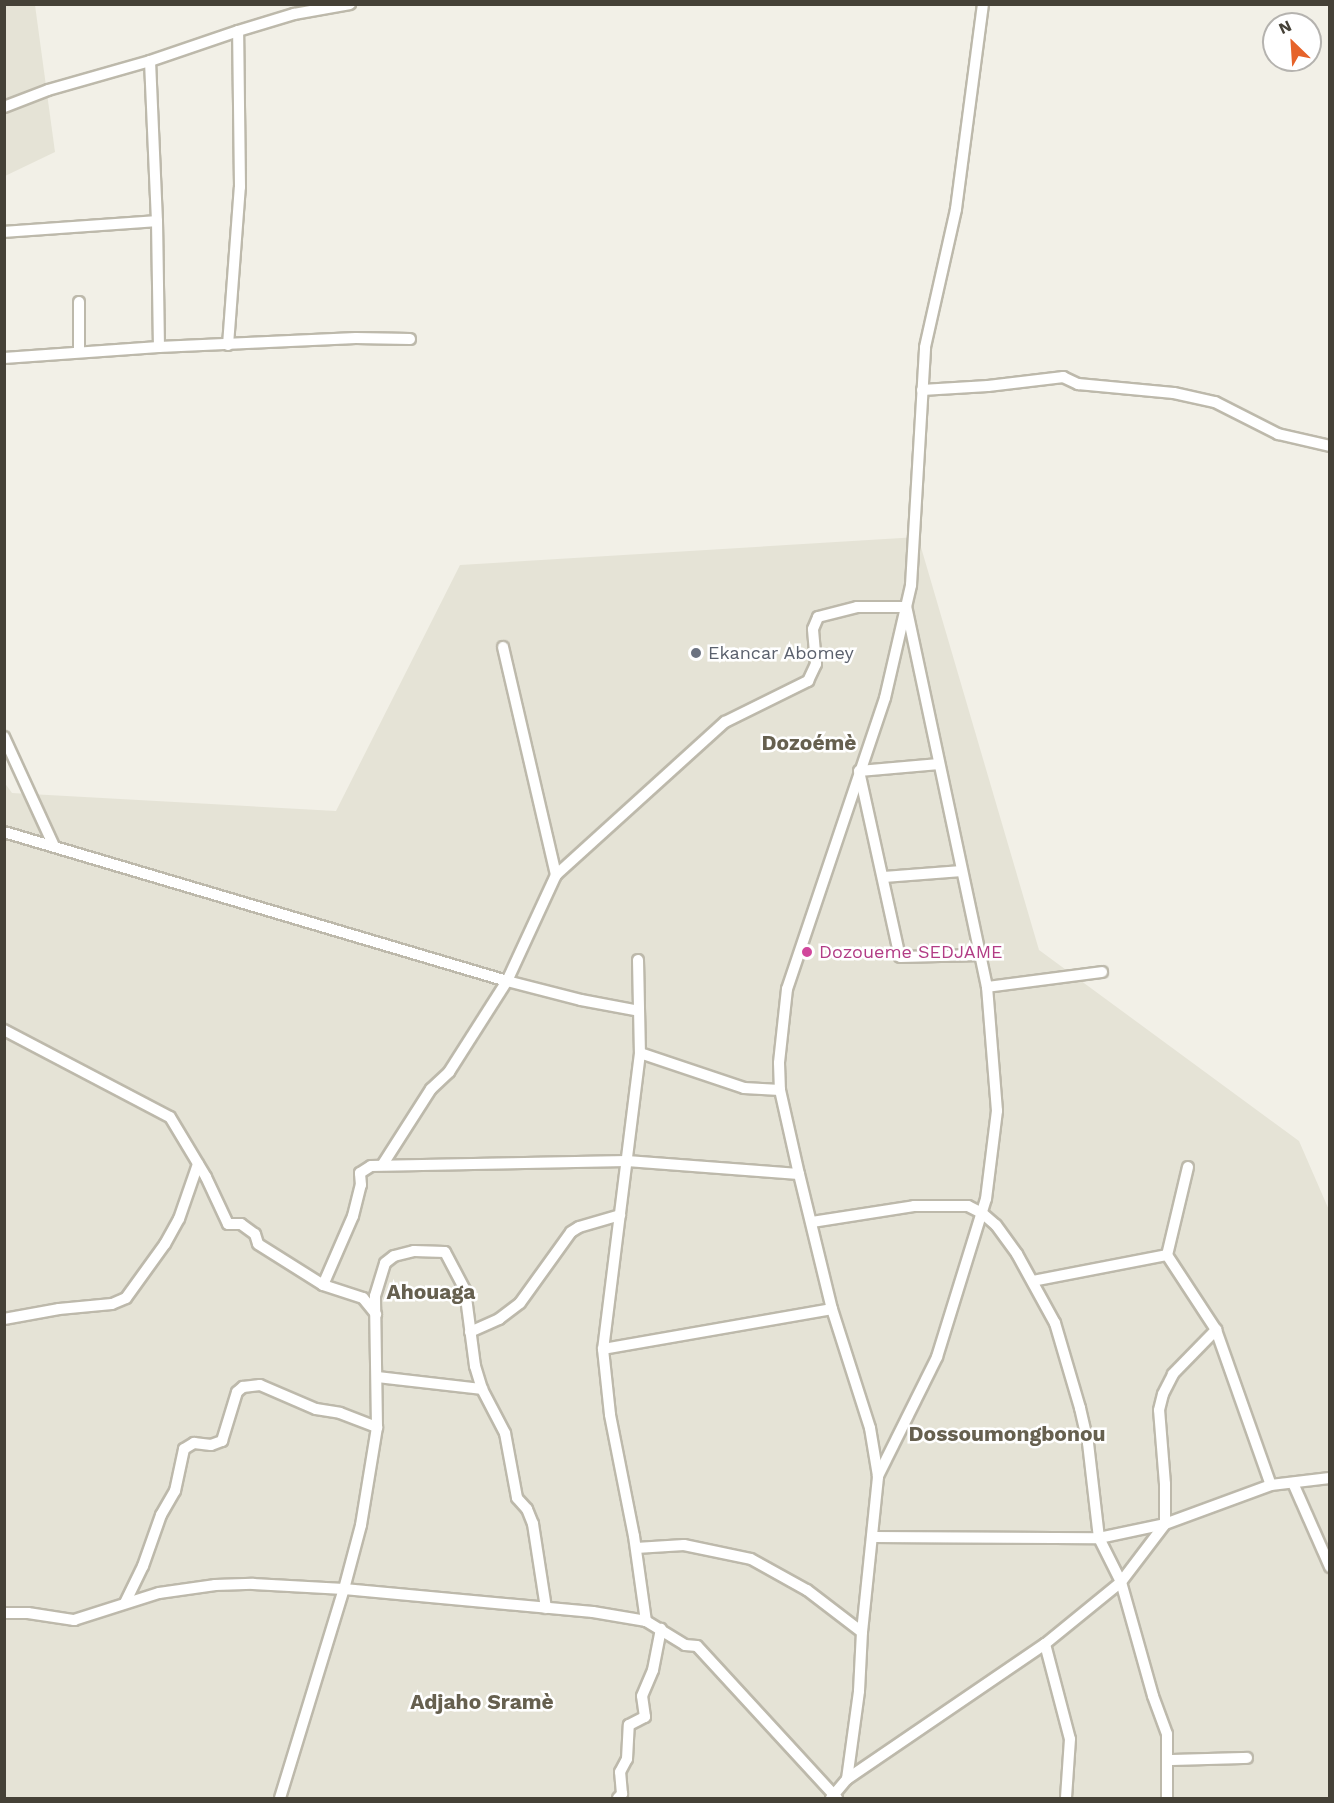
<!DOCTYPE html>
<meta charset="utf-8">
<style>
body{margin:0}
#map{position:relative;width:1334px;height:1803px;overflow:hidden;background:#f2f0e7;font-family:"Work Sans",sans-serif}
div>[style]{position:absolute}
.residential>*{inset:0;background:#e5e3d6}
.roads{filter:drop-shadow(2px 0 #bdb9ab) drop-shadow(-2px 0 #bdb9ab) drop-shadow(0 2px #bdb9ab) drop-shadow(0 -2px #bdb9ab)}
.minor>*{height:10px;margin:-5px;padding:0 5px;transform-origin:5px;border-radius:5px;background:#fff}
.dots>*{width:16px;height:16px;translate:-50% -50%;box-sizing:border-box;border:3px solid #fff;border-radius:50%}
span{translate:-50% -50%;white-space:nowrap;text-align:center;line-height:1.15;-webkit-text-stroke:5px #fff;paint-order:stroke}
.worship-label{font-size:18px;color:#5b616d}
.left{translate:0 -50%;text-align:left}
.hotel-label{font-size:18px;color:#b23c85}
.quarter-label{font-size:21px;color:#66604f;font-weight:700}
.frame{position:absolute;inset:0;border:6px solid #454137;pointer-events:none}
.north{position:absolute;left:1262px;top:12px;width:60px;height:60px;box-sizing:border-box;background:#fff;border:2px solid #b5b3af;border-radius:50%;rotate:335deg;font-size:16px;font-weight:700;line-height:24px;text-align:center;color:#454137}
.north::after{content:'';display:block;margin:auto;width:21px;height:27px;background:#e6632a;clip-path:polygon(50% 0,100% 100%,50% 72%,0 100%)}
</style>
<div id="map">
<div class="residential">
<i style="clip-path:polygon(4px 5px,35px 5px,55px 152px,5px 176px)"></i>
<i style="clip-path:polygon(918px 537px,1039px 950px,1299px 1141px,1329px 1210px,1329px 1798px,5px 1798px,4px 782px,12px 793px,336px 811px,460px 565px)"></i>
</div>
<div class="roads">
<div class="minor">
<i style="left:150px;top:61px;width:160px;rotate:87.5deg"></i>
<i style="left:157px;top:221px;width:126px;rotate:89.1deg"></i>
<i style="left:4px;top:107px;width:47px;rotate:-21.1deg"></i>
<i style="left:48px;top:90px;width:106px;rotate:-15.9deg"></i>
<i style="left:150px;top:61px;width:93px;rotate:-18.8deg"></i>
<i style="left:238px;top:31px;width:59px;rotate:-16.9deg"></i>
<i style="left:294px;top:14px;width:57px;rotate:-10.1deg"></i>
<i style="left:4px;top:232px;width:153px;rotate:-4.1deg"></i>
<i style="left:228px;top:345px;width:158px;rotate:-85.7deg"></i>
<i style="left:240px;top:187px;width:156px;rotate:-90.7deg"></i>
<i style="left:79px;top:352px;width:50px;rotate:-90deg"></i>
<i style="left:4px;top:358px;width:155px;rotate:-4.1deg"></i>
<i style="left:159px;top:347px;width:197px;rotate:-2.6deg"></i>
<i style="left:356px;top:338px;width:54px;rotate:1.1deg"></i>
<i style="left:922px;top:390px;width:66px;rotate:-3.5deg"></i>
<i style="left:988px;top:386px;width:76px;rotate:-6.8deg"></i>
<i style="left:1063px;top:377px;width:17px;rotate:25deg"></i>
<i style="left:1078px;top:384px;width:96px;rotate:5.4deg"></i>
<i style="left:1174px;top:393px;width:42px;rotate:12.4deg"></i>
<i style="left:1215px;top:402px;width:71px;rotate:26.9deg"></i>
<i style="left:1278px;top:434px;width:53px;rotate:13deg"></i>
<i style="left:503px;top:647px;width:234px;rotate:76.9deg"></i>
<i style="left:4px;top:737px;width:120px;rotate:65.4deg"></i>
<i style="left:939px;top:764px;width:80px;rotate:175deg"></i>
<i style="left:859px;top:771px;width:190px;rotate:77.6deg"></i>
<i style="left:900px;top:957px;width:80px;rotate:-1.4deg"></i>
<i style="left:4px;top:832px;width:525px;rotate:16.5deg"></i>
<i style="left:507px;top:981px;width:76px;rotate:14.4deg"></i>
<i style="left:581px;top:1000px;width:59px;rotate:10.7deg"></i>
<i style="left:884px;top:877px;width:78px;rotate:-4.4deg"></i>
<i style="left:638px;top:960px;width:93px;rotate:88.8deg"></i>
<i style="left:640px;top:1053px;width:298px;rotate:97.1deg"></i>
<i style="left:603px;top:1349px;width:66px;rotate:83.9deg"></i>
<i style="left:610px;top:1415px;width:123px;rotate:78.8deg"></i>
<i style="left:634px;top:1536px;width:86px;rotate:82deg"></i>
<i style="left:987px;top:987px;width:116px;rotate:-7.4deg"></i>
<i style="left:4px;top:1030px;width:187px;rotate:27.7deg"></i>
<i style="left:170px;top:1117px;width:70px;rotate:59deg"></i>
<i style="left:206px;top:1177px;width:52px;rotate:64.9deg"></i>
<i style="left:228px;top:1224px;width:13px"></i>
<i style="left:241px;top:1224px;width:17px;rotate:36deg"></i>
<i style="left:255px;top:1234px;width:10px;rotate:73deg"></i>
<i style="left:258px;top:1244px;width:77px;rotate:32.2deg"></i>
<i style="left:323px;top:1285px;width:42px;rotate:18deg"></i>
<i style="left:363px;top:1298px;width:21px;rotate:51deg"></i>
<i style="left:640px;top:1053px;width:110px;rotate:18.6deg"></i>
<i style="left:744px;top:1088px;width:36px;rotate:3deg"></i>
<i style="left:383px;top:1164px;width:89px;rotate:-57.4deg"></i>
<i style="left:431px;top:1089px;width:25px;rotate:-43deg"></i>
<i style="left:449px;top:1072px;width:108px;rotate:-57.5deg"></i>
<i style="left:507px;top:981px;width:117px;rotate:-65.2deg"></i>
<i style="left:556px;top:875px;width:228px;rotate:-42.2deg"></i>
<i style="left:725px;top:722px;width:93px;rotate:-26.3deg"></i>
<i style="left:808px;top:681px;width:19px;rotate:-65deg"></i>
<i style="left:816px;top:664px;width:35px;rotate:-95deg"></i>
<i style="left:813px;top:629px;width:13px;rotate:-67deg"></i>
<i style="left:818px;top:617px;width:40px;rotate:-14.4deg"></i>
<i style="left:857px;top:607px;width:49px"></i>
<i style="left:906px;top:607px;width:93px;rotate:103deg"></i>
<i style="left:885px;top:698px;width:307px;rotate:108.6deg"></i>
<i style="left:787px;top:989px;width:74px;rotate:96.2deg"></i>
<i style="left:779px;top:1063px;width:27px;rotate:88deg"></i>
<i style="left:780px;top:1090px;width:86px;rotate:77.3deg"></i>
<i style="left:799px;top:1174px;width:139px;rotate:76.3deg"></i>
<i style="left:832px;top:1309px;width:125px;rotate:72.3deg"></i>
<i style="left:870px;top:1428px;width:49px;rotate:80.5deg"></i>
<i style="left:1188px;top:1167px;width:90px;rotate:103.4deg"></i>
<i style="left:1167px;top:1255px;width:90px;rotate:56.8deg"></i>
<i style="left:1216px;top:1330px;width:164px;rotate:70.5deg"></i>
<i style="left:812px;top:1222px;width:103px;rotate:-8.9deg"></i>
<i style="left:914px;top:1206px;width:54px"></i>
<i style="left:968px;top:1206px;width:16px;rotate:27deg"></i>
<i style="left:982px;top:1213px;width:18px;rotate:41deg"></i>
<i style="left:996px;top:1225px;width:36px;rotate:54deg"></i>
<i style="left:1017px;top:1254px;width:79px;rotate:61.2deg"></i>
<i style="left:1055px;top:1323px;width:89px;rotate:73.6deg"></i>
<i style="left:1080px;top:1408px;width:36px;rotate:77deg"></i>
<i style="left:1088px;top:1443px;width:96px;rotate:83.4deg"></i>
<i style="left:1099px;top:1538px;width:49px;rotate:63.4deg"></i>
<i style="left:1121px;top:1582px;width:118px;rotate:74.3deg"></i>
<i style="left:1153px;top:1696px;width:40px;rotate:69.8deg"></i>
<i style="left:1167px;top:1734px;width:64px;rotate:90deg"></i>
<i style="left:1033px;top:1281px;width:136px;rotate:-11deg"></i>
<i style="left:323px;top:1285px;width:75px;rotate:-66.5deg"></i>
<i style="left:353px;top:1216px;width:32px;rotate:-76deg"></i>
<i style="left:361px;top:1185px;width:12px;rotate:-95deg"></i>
<i style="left:360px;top:1173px;width:13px;rotate:-32deg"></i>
<i style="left:371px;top:1166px;width:256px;rotate:-1.1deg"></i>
<i style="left:627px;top:1161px;width:172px;rotate:4.3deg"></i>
<i style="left:4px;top:1319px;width:56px;rotate:-10.3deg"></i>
<i style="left:59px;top:1309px;width:53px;rotate:-5.4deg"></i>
<i style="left:112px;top:1304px;width:15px;rotate:-23deg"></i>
<i style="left:126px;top:1298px;width:67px;rotate:-54.2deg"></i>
<i style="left:165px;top:1244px;width:29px;rotate:-61deg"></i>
<i style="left:179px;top:1219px;width:58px;rotate:-70.9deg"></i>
<i style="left:470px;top:1332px;width:32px;rotate:-24deg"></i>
<i style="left:499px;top:1319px;width:26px;rotate:-37deg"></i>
<i style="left:520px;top:1303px;width:87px;rotate:-54.3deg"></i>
<i style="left:571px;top:1232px;width:9px;rotate:-32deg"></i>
<i style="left:579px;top:1227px;width:43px;rotate:-16.3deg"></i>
<i style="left:603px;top:1349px;width:232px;rotate:-9.9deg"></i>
<i style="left:378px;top:1377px;width:105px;rotate:6.6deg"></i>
<i style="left:1293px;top:1483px;width:92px;rotate:66.2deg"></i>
<i style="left:873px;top:1537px;width:226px;rotate:0.3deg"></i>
<i style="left:1099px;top:1538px;width:67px;rotate:-12deg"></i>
<i style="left:1165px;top:1524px;width:113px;rotate:-20.2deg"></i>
<i style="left:1271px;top:1485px;width:59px;rotate:-6.8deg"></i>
<i style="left:636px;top:1548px;width:48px;rotate:-3.6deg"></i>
<i style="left:684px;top:1545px;width:68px;rotate:11.8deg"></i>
<i style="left:751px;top:1559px;width:64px;rotate:29deg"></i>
<i style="left:807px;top:1590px;width:69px;rotate:37.4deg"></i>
<i style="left:125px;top:1603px;width:41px;rotate:-64.1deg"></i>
<i style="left:143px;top:1566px;width:54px;rotate:-70.6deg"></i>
<i style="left:161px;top:1515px;width:28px;rotate:-60deg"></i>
<i style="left:175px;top:1491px;width:43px;rotate:-77.9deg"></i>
<i style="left:184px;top:1449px;width:12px;rotate:-31deg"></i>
<i style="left:194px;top:1443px;width:17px;rotate:7deg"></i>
<i style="left:211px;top:1445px;width:12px;rotate:-20deg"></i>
<i style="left:222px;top:1441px;width:51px;rotate:-73deg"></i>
<i style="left:237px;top:1392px;width:8px;rotate:-40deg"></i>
<i style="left:243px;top:1387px;width:17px;rotate:-7deg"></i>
<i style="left:260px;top:1385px;width:61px;rotate:23.2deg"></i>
<i style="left:316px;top:1409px;width:24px;rotate:9deg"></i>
<i style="left:340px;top:1413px;width:40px;rotate:21deg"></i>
<i style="left:4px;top:1613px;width:24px"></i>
<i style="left:28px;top:1613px;width:47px;rotate:8.7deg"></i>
<i style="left:74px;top:1620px;width:89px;rotate:-17.6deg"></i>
<i style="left:159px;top:1593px;width:57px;rotate:-8.1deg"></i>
<i style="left:215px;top:1585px;width:38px;rotate:-2deg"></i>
<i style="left:253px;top:1584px;width:91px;rotate:3.1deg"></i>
<i style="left:344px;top:1589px;width:250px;rotate:5.3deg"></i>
<i style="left:593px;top:1612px;width:54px;rotate:9.6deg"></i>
<i style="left:646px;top:1621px;width:46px;rotate:31.6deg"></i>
<i style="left:685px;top:1645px;width:12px;rotate:5deg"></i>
<i style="left:697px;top:1646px;width:207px;rotate:47.4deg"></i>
<i style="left:1045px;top:1644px;width:98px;rotate:75.3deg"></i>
<i style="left:1070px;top:1739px;width:59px;rotate:93.9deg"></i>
<i style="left:1168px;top:1760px;width:79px;rotate:-1.5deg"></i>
<i style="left:847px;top:1779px;width:240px;rotate:-34.3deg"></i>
<i style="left:1045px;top:1644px;width:98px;rotate:-39.2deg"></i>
<i style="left:1121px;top:1582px;width:73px;rotate:-52.8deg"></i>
<i style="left:1165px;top:1524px;width:40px;rotate:-90deg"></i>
<i style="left:1165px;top:1484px;width:74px;rotate:-94.6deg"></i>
<i style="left:1159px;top:1410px;width:16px;rotate:-76deg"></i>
<i style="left:1163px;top:1394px;width:22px;rotate:-63deg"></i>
<i style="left:1173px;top:1374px;width:62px;rotate:-45.7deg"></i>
<i style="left:280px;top:1798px;width:219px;rotate:-73deg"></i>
<i style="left:344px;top:1589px;width:66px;rotate:-75.1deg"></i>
<i style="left:361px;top:1525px;width:99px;rotate:-80.7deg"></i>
<i style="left:377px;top:1427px;width:131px;rotate:-90.9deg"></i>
<i style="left:375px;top:1296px;width:34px;rotate:-73deg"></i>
<i style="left:385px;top:1263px;width:11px;rotate:-38deg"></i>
<i style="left:394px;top:1256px;width:21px;rotate:-14deg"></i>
<i style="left:414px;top:1251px;width:31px;rotate:2deg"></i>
<i style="left:445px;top:1252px;width:43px;rotate:62.2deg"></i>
<i style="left:465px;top:1290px;width:77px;rotate:82.5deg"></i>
<i style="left:475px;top:1366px;width:24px;rotate:73deg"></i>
<i style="left:482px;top:1389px;width:50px;rotate:62.4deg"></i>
<i style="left:505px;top:1433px;width:66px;rotate:79.5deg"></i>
<i style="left:517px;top:1498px;width:15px;rotate:48deg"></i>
<i style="left:527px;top:1509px;width:16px;rotate:68deg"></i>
<i style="left:533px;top:1524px;width:85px;rotate:81.2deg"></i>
<i style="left:618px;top:1798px;width:6px;rotate:-45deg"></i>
<i style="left:622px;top:1794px;width:22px;rotate:-95deg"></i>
<i style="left:620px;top:1772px;width:15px;rotate:-62deg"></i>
<i style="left:627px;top:1759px;width:34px;rotate:-87deg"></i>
<i style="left:629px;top:1725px;width:18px;rotate:-27deg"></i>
<i style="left:645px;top:1717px;width:21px;rotate:-98deg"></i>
<i style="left:642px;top:1696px;width:28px;rotate:-67deg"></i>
<i style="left:653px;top:1670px;width:42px;rotate:-79deg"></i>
<i style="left:831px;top:1798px;width:25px;rotate:-50deg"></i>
<i style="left:847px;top:1779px;width:89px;rotate:-82.2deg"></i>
<i style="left:859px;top:1691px;width:59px;rotate:-87.1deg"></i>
<i style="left:862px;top:1632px;width:157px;rotate:-84.1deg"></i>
<i style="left:878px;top:1476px;width:133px;rotate:-63.6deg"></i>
<i style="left:937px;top:1357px;width:165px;rotate:-72.8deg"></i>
<i style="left:986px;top:1199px;width:89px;rotate:-82.9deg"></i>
<i style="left:997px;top:1111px;width:124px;rotate:-94.6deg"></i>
<i style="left:987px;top:987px;width:389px;rotate:-102deg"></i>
<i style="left:906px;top:607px;width:23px;rotate:-77deg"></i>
<i style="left:911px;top:585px;width:238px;rotate:-86.6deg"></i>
<i style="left:925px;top:347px;width:141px;rotate:-77.3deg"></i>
<i style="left:956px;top:209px;width:207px;rotate:-82.5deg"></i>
</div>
</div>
<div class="dots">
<i style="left:696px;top:653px;background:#6b7280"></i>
<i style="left:807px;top:952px;background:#d1479c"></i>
</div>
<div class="worship-label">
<span class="left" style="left:708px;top:653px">Ekancar Abomey</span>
</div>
<div class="hotel-label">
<span class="left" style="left:819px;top:952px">Dozoueme SEDJAME</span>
</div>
<div class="quarter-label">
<span style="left:809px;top:743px">Dozoémè</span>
<span style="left:431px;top:1292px">Ahouaga</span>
<span style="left:1007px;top:1434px">Dossoumongbonou</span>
<span style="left:482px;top:1702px">Adjaho Sramè</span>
</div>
<div class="frame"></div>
<div class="north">N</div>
</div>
